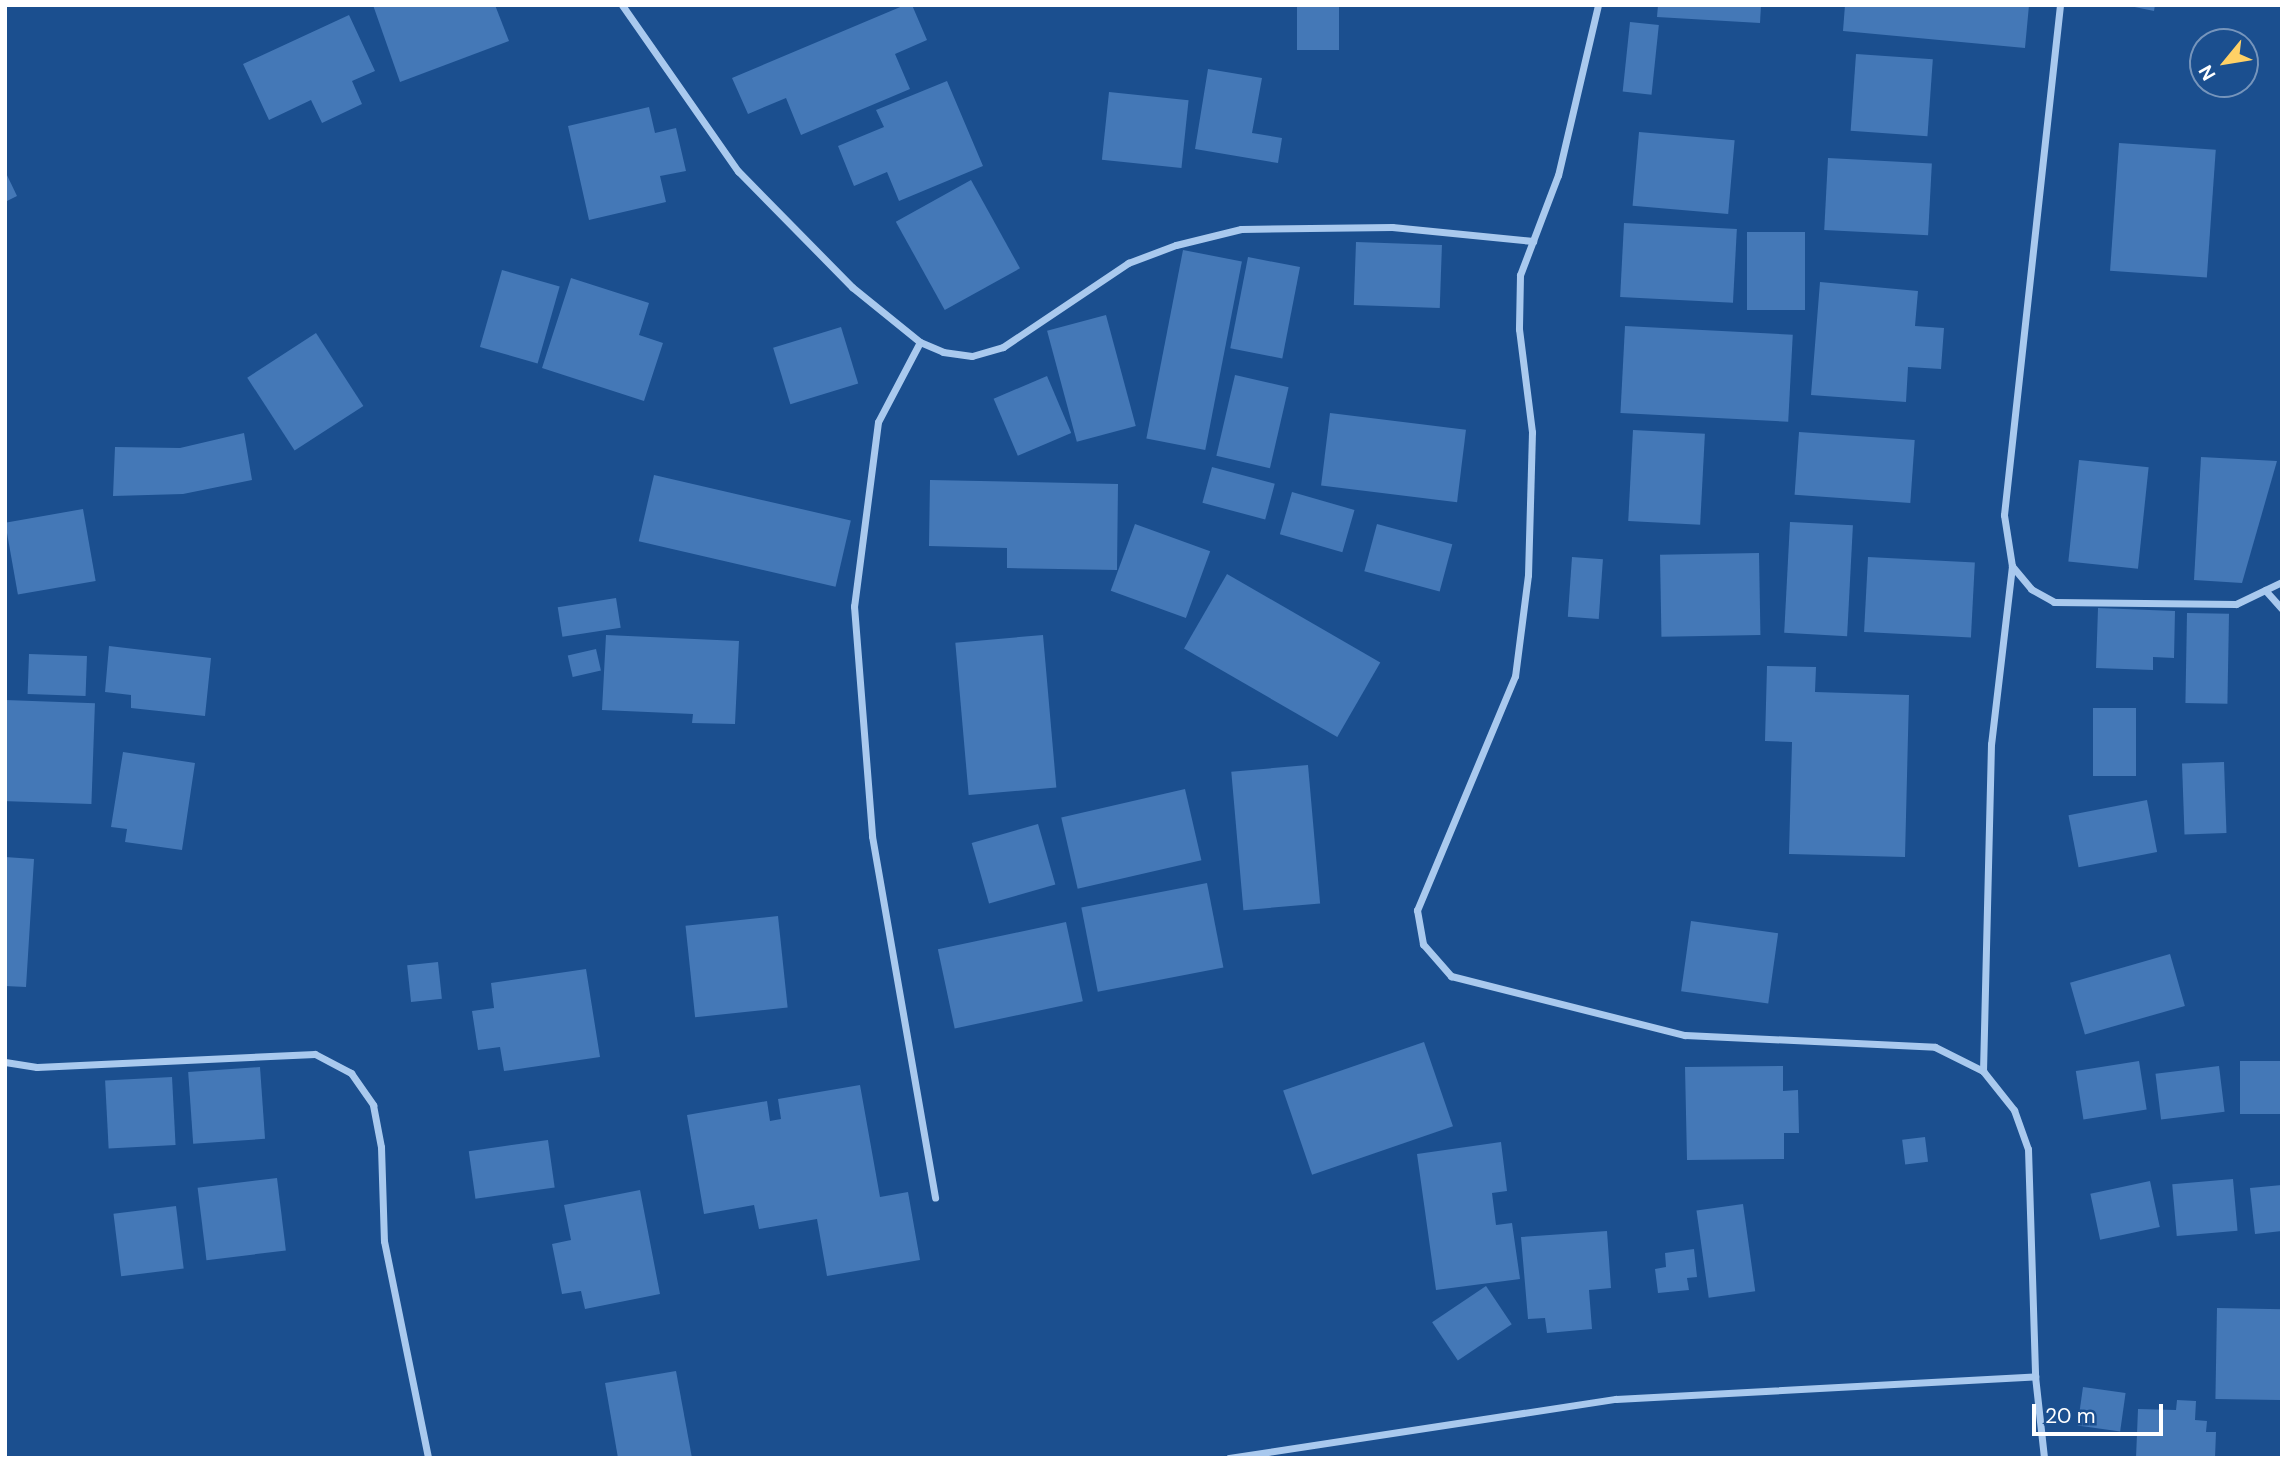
<!DOCTYPE html>
<style>
body{margin:0}
#map{position:relative;width:2287px;height:1463px;overflow:hidden;background:#1b4f8f;font-family:"DM Sans",sans-serif}
div>[style]{position:absolute}
.building>*{inset:0;background:#4478b7;transform-origin:0 0}
.minor>*{height:7px;margin:-3.5px;padding:0 3.5px;transform-origin:3.5px;border-radius:3.5px;background:#a9c9ee}
span{translate:-50% -50%;white-space:nowrap;text-align:center;line-height:1.15;-webkit-text-stroke:5px #1b4f8f;paint-order:stroke}
.frame{position:absolute;inset:0;border:7px solid #fff;pointer-events:none}
.north{position:absolute;left:2189px;top:28px;width:70px;height:70px;box-sizing:border-box;background:#1b4f8f;border:2px solid #7695bc;border-radius:50%;rotate:240deg;font-size:19px;font-weight:700;line-height:28px;text-align:center;color:#fff}
.north::after{content:'';display:block;margin:auto;width:24px;height:32px;background:#ffd166;clip-path:polygon(50% 0,100% 100%,50% 72%,0 100%)}
.scale{position:absolute;left:2032px;top:1404px;width:131px;height:32px;box-sizing:border-box;border:4px solid #fff;border-top:0;padding-left:9px;font-size:21px;line-height:24px;white-space:nowrap;color:#fff;-webkit-text-stroke:5px #1b4f8f;paint-order:stroke}
</style>
<div id="map">
<div class="building">
<i style="clip-path:polygon(373px 5px,495px 5px,509px 41px,400px 82px)"></i>
<i style="clip-path:polygon(905px 5px,912px 5px,927px 40px,895px 54px,910px 89px,801px 135px,786px 98px,748px 114px,732px 78px)"></i>
<i style="left:1297px;top:5px;width:42px;height:45px"></i>
<i style="clip-path:polygon(1658px 5px,1761px 5px,1760px 23px,1657px 17px)"></i>
<i style="clip-path:polygon(1845px 5px,2029px 5px,2025px 48px,1843px 31px)"></i>
<i style="clip-path:polygon(2125px 5px,2155px 5px,2154px 11px)"></i>
<i style="clip-path:polygon(349px 15px,375px 71px,352px 81px,362px 104px,322px 123px,311px 100px,269px 120px,243px 64px)"></i>
<i style="left:1630px;top:22px;width:29px;height:70px;rotate:6deg"></i>
<i style="left:1856px;top:54px;width:77px;height:77px;rotate:4deg"></i>
<i style="clip-path:polygon(1208px 69px,1262px 78px,1252px 133px,1282px 138px,1278px 163px,1195px 149px)"></i>
<i style="clip-path:polygon(947px 81px,983px 166px,899px 201px,887px 172px,854px 186px,838px 146px,884px 127px,876px 110px)"></i>
<i style="left:1109px;top:92px;width:80px;height:68px;rotate:6deg"></i>
<i style="clip-path:polygon(649px 107px,655px 133px,676px 128px,686px 171px,660px 176px,666px 202px,589px 220px,568px 126px)"></i>
<i style="left:1639px;top:132px;width:96px;height:74px;rotate:5deg"></i>
<i style="left:2119px;top:143px;width:97px;height:128px;rotate:4deg"></i>
<i style="left:1828px;top:158px;width:104px;height:72px;rotate:3deg"></i>
<i style="clip-path:polygon(5px 171px,17px 196px,5px 202px)"></i>
<i style="left:971px;top:180px;width:101px;height:86px;rotate:61deg"></i>
<i style="left:1624px;top:223px;width:113px;height:74px;rotate:3deg"></i>
<i style="left:1747px;top:232px;width:58px;height:78px"></i>
<i style="left:1356px;top:242px;width:86px;height:63px;rotate:2deg"></i>
<i style="left:1183px;top:250px;width:60px;height:192px;rotate:11deg"></i>
<i style="left:1248px;top:257px;width:53px;height:93px;rotate:11deg"></i>
<i style="left:502px;top:270px;width:60px;height:80px;rotate:16deg"></i>
<i style="clip-path:polygon(571px 278px,649px 303px,639px 335px,663px 343px,644px 401px,542px 368px)"></i>
<i style="clip-path:polygon(1820px 282px,1918px 291px,1915px 326px,1944px 328px,1941px 369px,1908px 367px,1906px 402px,1811px 395px)"></i>
<i style="left:1106px;top:315px;width:115px;height:61px;rotate:75deg"></i>
<i style="left:1625px;top:326px;width:168px;height:87px;rotate:3deg"></i>
<i style="left:841px;top:327px;width:59px;height:71px;rotate:73deg"></i>
<i style="left:316px;top:333px;width:87px;height:82px;rotate:57deg"></i>
<i style="left:1235px;top:375px;width:55px;height:83px;rotate:13deg"></i>
<i style="left:1047px;top:376px;width:62px;height:58px;rotate:67deg"></i>
<i style="left:1330px;top:413px;width:137px;height:73px;rotate:7deg"></i>
<i style="left:1633px;top:430px;width:72px;height:91px;rotate:3deg"></i>
<i style="left:1799px;top:432px;width:116px;height:63px;rotate:4deg"></i>
<i style="clip-path:polygon(244px 433px,252px 480px,183px 494px,113px 496px,115px 447px,180px 448px)"></i>
<i style="clip-path:polygon(2201px 457px,2277px 461px,2242px 583px,2194px 580px)"></i>
<i style="left:2079px;top:460px;width:70px;height:102px;rotate:6deg"></i>
<i style="left:1212px;top:467px;width:65px;height:37px;rotate:15deg"></i>
<i style="left:654px;top:475px;width:202px;height:68px;rotate:13deg"></i>
<i style="clip-path:polygon(930px 480px,1118px 484px,1117px 570px,1007px 568px,1007px 548px,929px 546px)"></i>
<i style="left:1292px;top:492px;width:65px;height:44px;rotate:16deg"></i>
<i style="left:83px;top:509px;width:73px;height:79px;rotate:80deg"></i>
<i style="left:1790px;top:522px;width:63px;height:111px;rotate:3deg"></i>
<i style="left:1135px;top:524px;width:80px;height:71px;rotate:20deg"></i>
<i style="left:1377px;top:524px;width:78px;height:49px;rotate:15deg"></i>
<i style="left:1759px;top:553px;width:82px;height:99px;rotate:89deg"></i>
<i style="left:1572px;top:557px;width:31px;height:60px;rotate:4deg"></i>
<i style="left:1868px;top:557px;width:107px;height:75px;rotate:3deg"></i>
<i style="left:1227px;top:574px;width:177px;height:86px;rotate:30deg"></i>
<i style="left:616px;top:598px;width:30px;height:59px;rotate:81deg"></i>
<i style="clip-path:polygon(2098px 608px,2175px 611px,2174px 658px,2153px 657px,2153px 670px,2096px 668px)"></i>
<i style="left:2187px;top:613px;width:42px;height:90px;rotate:1deg"></i>
<i style="clip-path:polygon(606px 635px,739px 641px,735px 724px,692px 723px,693px 714px,602px 710px)"></i>
<i style="left:1043px;top:635px;width:153px;height:88px;rotate:85deg"></i>
<i style="clip-path:polygon(109px 646px,211px 658px,205px 716px,131px 708px,131px 695px,105px 692px)"></i>
<i style="left:596px;top:649px;width:22px;height:29px;rotate:77deg"></i>
<i style="left:29px;top:654px;width:58px;height:40px;rotate:2deg"></i>
<i style="clip-path:polygon(1767px 666px,1816px 667px,1815px 692px,1909px 695px,1905px 857px,1789px 854px,1792px 742px,1765px 741px)"></i>
<i style="left:5px;top:700px;width:90px;height:101px;rotate:2deg"></i>
<i style="left:2136px;top:708px;width:68px;height:43px;rotate:90deg"></i>
<i style="clip-path:polygon(123px 752px,195px 763px,182px 850px,125px 842px,127px 829px,111px 827px)"></i>
<i style="left:2224px;top:762px;width:71px;height:42px;rotate:88deg"></i>
<i style="left:1308px;top:765px;width:139px;height:77px;rotate:85deg"></i>
<i style="left:1185px;top:789px;width:73px;height:127px;rotate:77deg"></i>
<i style="left:2147px;top:800px;width:53px;height:80px;rotate:79deg"></i>
<i style="left:1038px;top:824px;width:63px;height:69px;rotate:74deg"></i>
<i style="clip-path:polygon(5px 857px,34px 859px,26px 987px,5px 986px)"></i>
<i style="left:1207px;top:883px;width:86px;height:128px;rotate:79deg"></i>
<i style="left:778px;top:916px;width:92px;height:93px;rotate:84deg"></i>
<i style="left:1691px;top:921px;width:88px;height:71px;rotate:8deg"></i>
<i style="left:1066px;top:922px;width:81px;height:131px;rotate:78deg"></i>
<i style="left:2170px;top:954px;width:54px;height:104px;rotate:74deg"></i>
<i style="left:438px;top:962px;width:37px;height:31px;rotate:84deg"></i>
<i style="clip-path:polygon(586px 969px,600px 1057px,504px 1071px,500px 1047px,478px 1050px,472px 1011px,494px 1008px,491px 983px)"></i>
<i style="left:1424px;top:1042px;width:89px;height:149px;rotate:71deg"></i>
<i style="left:2139px;top:1061px;width:49px;height:64px;rotate:81deg"></i>
<i style="left:2282px;top:1061px;width:53px;height:42px;rotate:90deg"></i>
<i style="clip-path:polygon(1783px 1066px,1783px 1091px,1798px 1090px,1799px 1133px,1784px 1133px,1784px 1159px,1687px 1160px,1685px 1067px)"></i>
<i style="left:2219px;top:1066px;width:46px;height:64px;rotate:83deg"></i>
<i style="left:260px;top:1067px;width:72px;height:72px;rotate:86deg"></i>
<i style="left:172px;top:1077px;width:68px;height:67px;rotate:87deg"></i>
<i style="clip-path:polygon(860px 1085px,880px 1197px,908px 1192px,920px 1260px,827px 1276px,817px 1219px,759px 1229px,754px 1205px,704px 1214px,687px 1115px,767px 1101px,770px 1121px,781px 1119px,778px 1099px)"></i>
<i style="left:1925px;top:1137px;width:25px;height:23px;rotate:83deg"></i>
<i style="left:548px;top:1140px;width:48px;height:80px;rotate:82deg"></i>
<i style="clip-path:polygon(1501px 1142px,1507px 1191px,1492px 1193px,1496px 1225px,1512px 1223px,1520px 1279px,1436px 1290px,1417px 1154px)"></i>
<i style="left:277px;top:1178px;width:73px;height:80px;rotate:83deg"></i>
<i style="left:2233px;top:1179px;width:52px;height:61px;rotate:85deg"></i>
<i style="left:2150px;top:1181px;width:47px;height:61px;rotate:78deg"></i>
<i style="clip-path:polygon(2282px 1185px,2282px 1231px,2255px 1234px,2250px 1188px)"></i>
<i style="clip-path:polygon(640px 1190px,660px 1294px,585px 1309px,581px 1291px,562px 1294px,552px 1244px,571px 1240px,564px 1205px)"></i>
<i style="left:1743px;top:1204px;width:88px;height:47px;rotate:82deg"></i>
<i style="left:176px;top:1206px;width:63px;height:63px;rotate:83deg"></i>
<i style="clip-path:polygon(1607px 1231px,1611px 1288px,1589px 1290px,1592px 1329px,1547px 1333px,1545px 1318px,1528px 1319px,1521px 1237px)"></i>
<i style="clip-path:polygon(1694px 1249px,1697px 1277px,1687px 1278px,1689px 1290px,1658px 1293px,1655px 1269px,1666px 1267px,1665px 1253px)"></i>
<i style="left:1486px;top:1286px;width:46px;height:65px;rotate:56deg"></i>
<i style="left:2217px;top:1308px;width:65px;height:91px;rotate:1deg"></i>
<i style="clip-path:polygon(676px 1371px,692px 1458px,618px 1458px,605px 1383px)"></i>
<i style="left:2083px;top:1387px;width:43px;height:39px;rotate:8deg"></i>
<i style="clip-path:polygon(2177px 1400px,2196px 1401px,2195px 1420px,2207px 1421px,2206px 1432px,2216px 1432px,2215px 1458px,2136px 1458px,2138px 1409px,2176px 1410px)"></i>
</div>
<div class="minor">
<i style="left:622px;top:5px;width:203px;rotate:55.1deg"></i>
<i style="left:738px;top:171px;width:163px;rotate:45.5deg"></i>
<i style="left:852px;top:287px;width:87px;rotate:39deg"></i>
<i style="left:920px;top:342px;width:25px;rotate:23deg"></i>
<i style="left:943px;top:352px;width:29px;rotate:8deg"></i>
<i style="left:972px;top:356px;width:32px;rotate:-16deg"></i>
<i style="left:1003px;top:347px;width:151px;rotate:-33.9deg"></i>
<i style="left:1128px;top:263px;width:51px;rotate:-20.6deg"></i>
<i style="left:1176px;top:245px;width:67px;rotate:-13.8deg"></i>
<i style="left:1241px;top:229px;width:151px;rotate:-0.8deg"></i>
<i style="left:1392px;top:227px;width:142px;rotate:5.7deg"></i>
<i style="left:1598px;top:5px;width:175px;rotate:103.2deg"></i>
<i style="left:1558px;top:175px;width:107px;rotate:110.8deg"></i>
<i style="left:1520px;top:275px;width:54px;rotate:91.1deg"></i>
<i style="left:1519px;top:329px;width:104px;rotate:82.8deg"></i>
<i style="left:1532px;top:432px;width:143px;rotate:91.6deg"></i>
<i style="left:1528px;top:575px;width:102px;rotate:97.3deg"></i>
<i style="left:1515px;top:676px;width:254px;rotate:112.7deg"></i>
<i style="left:1417px;top:910px;width:35px;rotate:80deg"></i>
<i style="left:1423px;top:944px;width:43px;rotate:48.8deg"></i>
<i style="left:1451px;top:976px;width:241px;rotate:14.2deg"></i>
<i style="left:1685px;top:1035px;width:250px;rotate:2.7deg"></i>
<i style="left:1935px;top:1047px;width:54px;rotate:26.6deg"></i>
<i style="left:2060px;top:5px;width:513px;rotate:96.27deg"></i>
<i style="left:2004px;top:515px;width:52px;rotate:81.1deg"></i>
<i style="left:2012px;top:566px;width:30px;rotate:50deg"></i>
<i style="left:2031px;top:589px;width:26px;rotate:29deg"></i>
<i style="left:2054px;top:602px;width:182px;rotate:0.6deg"></i>
<i style="left:2236px;top:604px;width:51px;rotate:-25.6deg"></i>
<i style="left:920px;top:342px;width:90px;rotate:117.7deg"></i>
<i style="left:878px;top:422px;width:186px;rotate:97.4deg"></i>
<i style="left:854px;top:606px;width:231px;rotate:85.5deg"></i>
<i style="left:872px;top:836px;width:367px;rotate:80.1deg"></i>
<i style="left:2012px;top:566px;width:179px;rotate:96.7deg"></i>
<i style="left:1991px;top:744px;width:327px;rotate:91.4deg"></i>
<i style="left:1983px;top:1071px;width:50px;rotate:51.5deg"></i>
<i style="left:2014px;top:1110px;width:41px;rotate:70.3deg"></i>
<i style="left:2028px;top:1149px;width:227px;rotate:88.2deg"></i>
<i style="left:2035px;top:1376px;width:82px;rotate:83.7deg"></i>
<i style="left:2265px;top:590px;width:25px;rotate:48deg"></i>
<i style="left:5px;top:1062px;width:32px;rotate:9deg"></i>
<i style="left:37px;top:1067px;width:278px;rotate:-2.7deg"></i>
<i style="left:315px;top:1054px;width:41px;rotate:27.8deg"></i>
<i style="left:351px;top:1073px;width:39px;rotate:55deg"></i>
<i style="left:373px;top:1105px;width:43px;rotate:79.2deg"></i>
<i style="left:381px;top:1147px;width:94px;rotate:88.2deg"></i>
<i style="left:384px;top:1241px;width:221px;rotate:78.5deg"></i>
<i style="left:1229px;top:1458px;width:391px;rotate:-8.7deg"></i>
<i style="left:1616px;top:1399px;width:420px;rotate:-3.1deg"></i>
</div>
<div class="frame"></div>
<div class="north">N</div>
<div class="scale">20 m</div>
</div>
